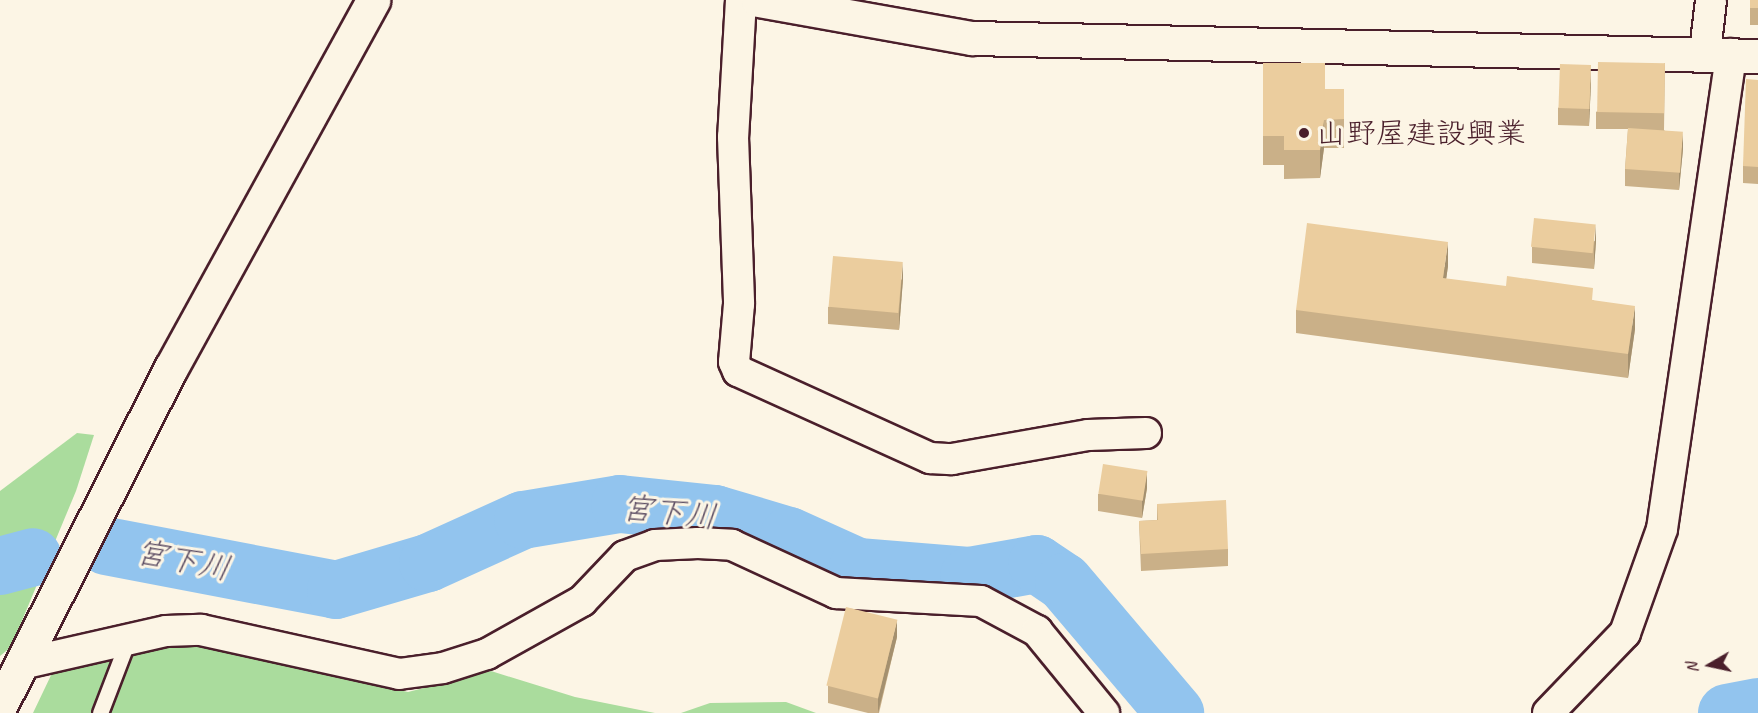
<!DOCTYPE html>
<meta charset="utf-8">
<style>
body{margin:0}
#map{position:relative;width:1758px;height:713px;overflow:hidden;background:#fcf5e5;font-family:Caveat,"Klee One",sans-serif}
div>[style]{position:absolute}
.green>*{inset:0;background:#aadc9d}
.river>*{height:58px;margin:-29px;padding:0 29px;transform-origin:29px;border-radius:29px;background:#92c4ee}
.roads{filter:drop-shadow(2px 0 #4a1f2b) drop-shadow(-2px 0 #4a1f2b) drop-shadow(0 2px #4a1f2b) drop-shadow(0 -2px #4a1f2b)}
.lane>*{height:15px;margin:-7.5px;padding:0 7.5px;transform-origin:7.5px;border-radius:7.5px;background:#fcf5e5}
.street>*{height:30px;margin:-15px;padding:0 15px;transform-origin:15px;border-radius:15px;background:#fcf5e5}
.secondary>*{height:33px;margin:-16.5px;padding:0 16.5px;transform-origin:16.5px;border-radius:16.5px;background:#fcf5e5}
.wall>*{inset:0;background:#cab088;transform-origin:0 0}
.shaded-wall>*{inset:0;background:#a4906f}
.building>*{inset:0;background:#ebcd9e;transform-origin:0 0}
.dots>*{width:16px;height:16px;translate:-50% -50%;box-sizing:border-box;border:3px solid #fcf5e5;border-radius:50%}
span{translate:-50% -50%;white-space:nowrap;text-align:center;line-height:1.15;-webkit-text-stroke:6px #fcf5e5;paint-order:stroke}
.poi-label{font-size:30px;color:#4a1f2b}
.left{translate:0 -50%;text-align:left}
.water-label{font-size:32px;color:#605166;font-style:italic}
.north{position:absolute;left:1680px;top:635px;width:60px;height:60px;-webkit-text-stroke:4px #fcf5e5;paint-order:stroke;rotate:261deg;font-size:16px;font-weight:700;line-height:24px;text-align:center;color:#4a1f2b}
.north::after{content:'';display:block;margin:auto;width:21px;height:27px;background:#4a1f2b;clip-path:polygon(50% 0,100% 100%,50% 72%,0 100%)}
</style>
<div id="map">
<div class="green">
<i style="clip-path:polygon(77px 433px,94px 435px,76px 491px,11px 647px,0 656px,0 491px)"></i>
<i style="clip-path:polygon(160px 641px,220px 642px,265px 661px,408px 692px,491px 671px,575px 697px,655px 713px,33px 713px,54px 669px)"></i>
<i style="clip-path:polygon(786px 702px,816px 713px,681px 713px,710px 703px)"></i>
</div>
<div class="river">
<i style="left:106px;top:546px;width:234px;rotate:10.8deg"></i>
<i style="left:336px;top:590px;width:96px;rotate:-16.4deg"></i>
<i style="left:428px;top:563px;width:104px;rotate:-24.4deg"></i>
<i style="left:523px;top:520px;width:98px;rotate:-9.4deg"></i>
<i style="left:620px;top:504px;width:96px;rotate:6deg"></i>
<i style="left:715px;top:514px;width:77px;rotate:16.6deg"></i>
<i style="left:789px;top:536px;width:76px;rotate:24.2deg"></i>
<i style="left:858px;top:567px;width:111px;rotate:4.6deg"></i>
<i style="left:969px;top:576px;width:69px;rotate:-10deg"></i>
<i style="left:1037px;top:564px;width:32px;rotate:34deg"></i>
<i style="left:1064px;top:582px;width:172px;rotate:49.7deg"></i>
<i style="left:0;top:566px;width:34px;rotate:-15deg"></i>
<i style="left:1727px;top:713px;width:32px;rotate:-11deg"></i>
</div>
<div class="roads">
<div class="lane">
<i style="left:100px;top:713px;width:78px;rotate:-69deg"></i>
</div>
<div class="street">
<i style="left:741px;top:0;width:137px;rotate:93.3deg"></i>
<i style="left:733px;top:137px;width:167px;rotate:87.9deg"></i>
<i style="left:739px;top:304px;width:58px;rotate:94.9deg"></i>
<i style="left:734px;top:362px;width:10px;rotate:66deg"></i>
<i style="left:738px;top:371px;width:211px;rotate:24.4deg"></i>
<i style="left:930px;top:458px;width:22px;rotate:3deg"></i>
<i style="left:952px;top:459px;width:138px;rotate:-10deg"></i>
<i style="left:1088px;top:435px;width:58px;rotate:-2deg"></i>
<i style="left:1705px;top:52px;width:52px;rotate:-83.4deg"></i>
<i style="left:21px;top:664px;width:149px;rotate:-12.8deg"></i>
<i style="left:166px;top:631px;width:35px;rotate:-2deg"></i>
<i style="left:201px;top:630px;width:203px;rotate:12.5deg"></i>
<i style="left:399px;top:674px;width:44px;rotate:-7.8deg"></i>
<i style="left:443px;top:668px;width:46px;rotate:-17.7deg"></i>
<i style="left:487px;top:654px;width:109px;rotate:-29.2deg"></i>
<i style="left:582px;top:601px;width:62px;rotate:-46.3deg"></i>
<i style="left:625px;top:556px;width:32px;rotate:-20deg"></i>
<i style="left:655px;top:545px;width:43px;rotate:-2.7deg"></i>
<i style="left:698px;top:543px;width:34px;rotate:3deg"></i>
<i style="left:732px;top:545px;width:115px;rotate:24.8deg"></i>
<i style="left:836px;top:593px;width:145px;rotate:3.2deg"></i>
<i style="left:981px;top:601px;width:64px;rotate:28.2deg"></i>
<i style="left:1037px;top:631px;width:106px;rotate:50.7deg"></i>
<i style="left:1548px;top:713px;width:111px;rotate:-46.1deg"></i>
<i style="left:1625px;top:633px;width:110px;rotate:-70.4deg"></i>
<i style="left:1662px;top:529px;width:480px;rotate:-81.7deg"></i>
</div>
<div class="secondary">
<i style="left:758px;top:0;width:217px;rotate:10.1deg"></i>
<i style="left:972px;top:38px;width:786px;rotate:1.31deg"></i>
<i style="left:0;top:706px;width:379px;rotate:-63.2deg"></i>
<i style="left:171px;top:368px;width:420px;rotate:-61.2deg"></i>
</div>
</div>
<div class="wall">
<i style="left:1750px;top:0;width:8px;height:25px"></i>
<i style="clip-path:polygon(1263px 63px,1325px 89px,1344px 89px,1344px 148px,1324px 148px,1320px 178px,1284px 179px,1284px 165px,1263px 165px)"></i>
<i style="clip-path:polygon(1665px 63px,1664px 130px,1683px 149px,1679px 190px,1625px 186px,1625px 169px,1628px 129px,1596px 129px,1596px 112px)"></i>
<i style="clip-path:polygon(1758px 80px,1758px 184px,1743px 183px,1743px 166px)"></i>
<i style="clip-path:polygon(1591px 82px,1589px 126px,1558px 125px,1558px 108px)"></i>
<i style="clip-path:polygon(1596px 241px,1594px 269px,1532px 263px,1532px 247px)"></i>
<i style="clip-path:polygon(1448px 266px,1446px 279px,1593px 300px,1635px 329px,1628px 378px,1296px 333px,1296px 310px)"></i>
<i style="clip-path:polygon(903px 279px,899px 330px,828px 324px,828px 307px)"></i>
<i style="clip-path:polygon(1147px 488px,1142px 518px,1098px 511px,1098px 494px)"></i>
<i style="clip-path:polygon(1157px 504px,1228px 549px,1228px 566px,1141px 571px,1139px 521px,1157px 520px)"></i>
<i style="clip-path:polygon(897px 637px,879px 713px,868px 713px,828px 703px,828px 686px)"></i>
</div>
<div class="shaded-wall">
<i style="clip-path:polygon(1591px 65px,1591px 82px,1589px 126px,1589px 109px)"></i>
<i style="clip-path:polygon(1324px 120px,1324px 148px,1320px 178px,1320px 150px)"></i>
<i style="clip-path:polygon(1683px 132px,1683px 149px,1679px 190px,1679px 174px)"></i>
<i style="clip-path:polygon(1596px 224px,1596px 241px,1594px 269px,1594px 252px)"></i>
<i style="clip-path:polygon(1448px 242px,1448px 266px,1443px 302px,1443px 278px)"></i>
<i style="clip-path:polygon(903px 262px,903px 279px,899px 330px,899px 313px)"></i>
<i style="clip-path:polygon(1635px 306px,1635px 329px,1628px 378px,1628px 354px)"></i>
<i style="clip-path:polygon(1147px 471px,1147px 488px,1142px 518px,1142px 501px)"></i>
<i style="clip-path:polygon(897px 620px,897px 637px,878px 713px,878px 699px)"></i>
</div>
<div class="building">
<i style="left:1750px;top:0;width:8px;height:8px"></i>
<i style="left:1598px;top:62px;width:67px;height:50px;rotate:1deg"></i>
<i style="clip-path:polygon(1263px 63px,1325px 63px,1325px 89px,1344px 89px,1344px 119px,1324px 120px,1320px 150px,1284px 150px,1284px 136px,1263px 136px)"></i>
<i style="left:1560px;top:64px;width:31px;height:44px;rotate:2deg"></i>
<i style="clip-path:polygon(1746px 79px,1758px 80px,1758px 167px,1743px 166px)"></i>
<i style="left:1628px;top:128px;width:55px;height:41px;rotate:4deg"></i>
<i style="left:1534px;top:218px;width:62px;height:29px;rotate:6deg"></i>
<i style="clip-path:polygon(1307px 223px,1448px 242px,1443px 278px,1506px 286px,1507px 276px,1593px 288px,1592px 300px,1635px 306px,1628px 354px,1296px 310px)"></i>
<i style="left:833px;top:256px;width:70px;height:51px;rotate:5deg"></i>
<i style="left:1103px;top:464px;width:45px;height:30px;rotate:9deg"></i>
<i style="clip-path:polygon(1226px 500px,1228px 549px,1141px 554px,1139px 521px,1158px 520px,1157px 504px)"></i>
<i style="left:846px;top:607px;width:53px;height:81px;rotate:14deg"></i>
</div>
<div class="dots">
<i style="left:1304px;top:133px;background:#4a1f2b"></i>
</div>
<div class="poi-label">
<span class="left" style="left:1316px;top:133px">山野屋建設興業</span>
</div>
<div class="water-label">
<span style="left:669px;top:513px;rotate:6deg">宮下川</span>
<span style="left:183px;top:561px;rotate:11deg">宮下川</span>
</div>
<div class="north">N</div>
</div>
